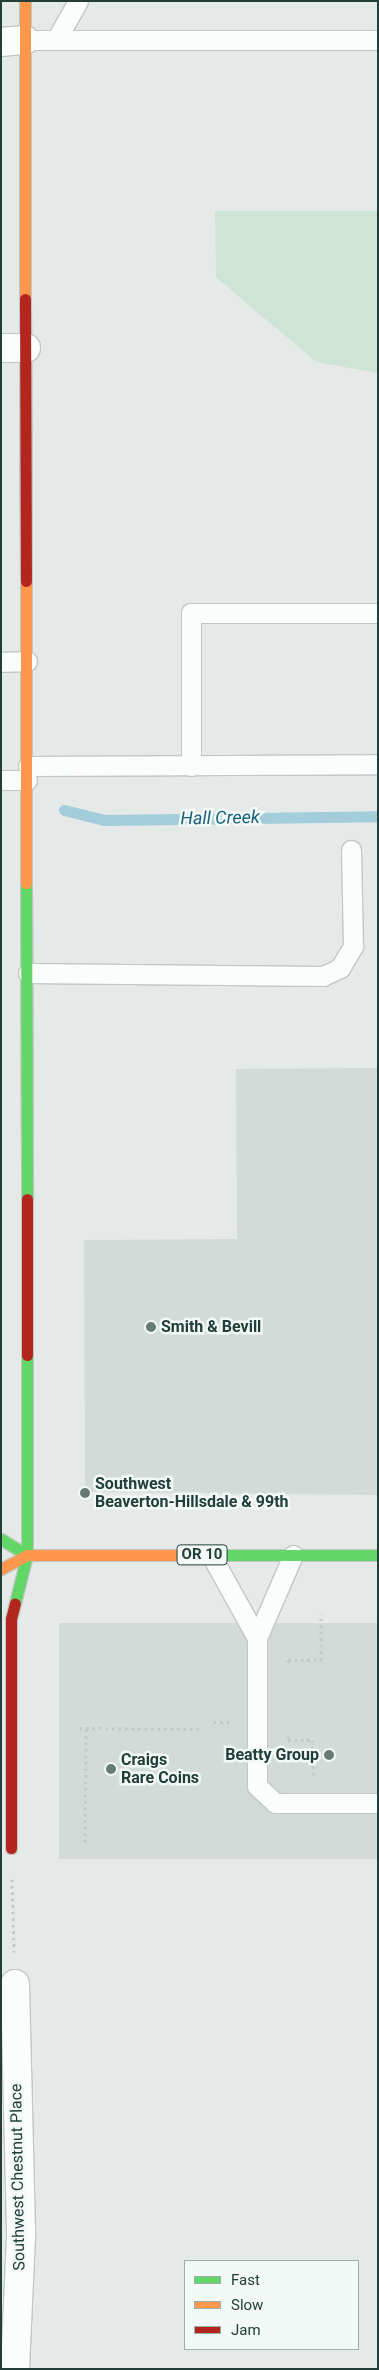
<!DOCTYPE html>
<style>
body{margin:0}
#map{position:relative;width:379px;height:2370px;overflow:hidden;background:#e5eae8;font-family:Roboto,sans-serif}
div>[style]{position:absolute}
.built>*{inset:0;background:#d2dbd8;transform-origin:0 0}
.green>*{inset:0;background:#cde4d6}
.stream>*{height:11px;margin:-5.5px;padding:0 5.5px;transform-origin:5.5px;border-radius:5.5px;background:#a3cdda}
.path>*{height:3px;margin-top:-1.5px;transform-origin:0;background:repeating-linear-gradient(90deg,#c1cac8 0 2.5px,transparent 0 6.5px)}
.roads{filter:drop-shadow(1px 0 #c2c7c5) drop-shadow(-1px 0 #c2c7c5) drop-shadow(0 1px #c2c7c5) drop-shadow(0 -1px #c2c7c5)}
.lane>*{height:19px;margin:-9.5px;padding:0 9.5px;transform-origin:9.5px;border-radius:9.5px;background:#fbfcfc}
.street>*{height:28px;margin:-14px;padding:0 14px;transform-origin:14px;border-radius:14px;background:#fbfcfc}
.fast>*{height:11px;margin:-5.5px;padding:0 5.5px;transform-origin:5.5px;border-radius:5.5px;background:#63d668}
.slow>*{height:11px;margin:-5.5px;padding:0 5.5px;transform-origin:5.5px;border-radius:5.5px;background:#ff974d}
.jam>*{height:11px;margin:-5.5px;padding:0 5.5px;transform-origin:5.5px;border-radius:5.5px;background:#b3261e}
.dots>*{width:14px;height:14px;translate:-50% -50%;box-sizing:border-box;border:2px solid #f2f9f6;border-radius:50%}
span{translate:-50% -50%;white-space:nowrap;text-align:center;line-height:1.15;-webkit-text-stroke:5px #f2f9f6;paint-order:stroke}
.shield-label span{padding:1px 4px;background:#f2f9f6;border:1px solid;border-radius:4px;-webkit-text-stroke-width:0}
.shield-label{font-size:15px;color:#213e39;font-weight:700}
.poi-label{font-size:16px;color:#213e39;font-weight:700}
.left{translate:0 -50%;text-align:left}
.right{translate:-100% -50%;text-align:right}
.street-label{font-size:16px;color:#213e39}
.water-label{font-size:18px;color:#19627d;font-style:italic}
.frame{position:absolute;inset:0;border:2px solid #213e39;pointer-events:none}
.legend{position:absolute;left:184px;top:2260px;width:175px;height:90px;box-sizing:border-box;background:#f2f9f6;border:1px solid #9eaeaa;margin:0;padding:6px 9px;list-style:none;font-size:15px;color:#213e39}
.legend li{display:flex;align-items:center;gap:10px;height:25px}
.legend b{width:25px;border:1px solid #9eaeaa}
</style>
<div id="map">
<div class="built">
<i style="clip-path:polygon(378px 1068px,378px 1495px,85px 1492px,84px 1240px,237px 1239px,236px 1069px)"></i>
<i style="left:378px;top:1623px;width:236px;height:319px;rotate:90deg"></i>
</div>
<div class="green">
<i style="clip-path:polygon(215px 211px,378px 211px,378px 373px,316px 362px,216px 277px)"></i>
</div>
<div class="stream">
<i style="left:64px;top:810px;width:41px;rotate:14deg"></i>
<i style="left:104px;top:820px;width:274px;rotate:-0.8deg"></i>
</div>
<div class="path">
<i style="left:288px;top:1662px;width:2px;rotate:-90deg"></i>
<i style="left:288px;top:1660px;width:33px"></i>
<i style="left:321px;top:1660px;width:46px;rotate:-90deg"></i>
<i style="left:214px;top:1722px;width:15px"></i>
<i style="left:80px;top:1728px;width:6px"></i>
<i style="left:288px;top:1736px;width:4px;rotate:90deg"></i>
<i style="left:288px;top:1740px;width:24px"></i>
<i style="left:312px;top:1740px;width:35px;rotate:88deg"></i>
<i style="left:85px;top:1842px;width:114px;rotate:-89.5deg"></i>
<i style="left:86px;top:1728px;width:114px;rotate:0.5deg"></i>
<i style="left:12px;top:1879px;width:73px;rotate:88.4deg"></i>
</div>
<div class="roads">
<div class="lane">
<i style="left:25px;top:40px;width:353px"></i>
<i style="left:56px;top:40px;width:45px;rotate:-60.6deg"></i>
<i style="left:1px;top:662px;width:26px;rotate:-2deg"></i>
<i style="left:28px;top:766px;width:350px;rotate:-0.3deg"></i>
<i style="left:191px;top:766px;width:153px;rotate:-90deg"></i>
<i style="left:191px;top:613px;width:187px"></i>
<i style="left:1px;top:780px;width:26px"></i>
<i style="left:28px;top:973px;width:295px;rotate:0.6deg"></i>
<i style="left:323px;top:976px;width:19px;rotate:-25deg"></i>
<i style="left:340px;top:968px;width:26px;rotate:-59deg"></i>
<i style="left:353px;top:946px;width:96px;rotate:-91.2deg"></i>
<i style="left:211px;top:1555px;width:95px;rotate:61deg"></i>
<i style="left:293px;top:1555px;width:90px;rotate:113.4deg"></i>
<i style="left:257px;top:1638px;width:148px;rotate:90deg"></i>
<i style="left:257px;top:1786px;width:25px;rotate:43deg"></i>
<i style="left:275px;top:1803px;width:103px"></i>
</div>
<div class="street">
<i style="left:1px;top:42px;width:24px;rotate:-5deg"></i>
<i style="left:1px;top:348px;width:25px"></i>
<i style="left:15px;top:1984px;width:253px;rotate:88.6deg"></i>
<i style="left:21px;top:2237px;width:132px;rotate:92.6deg"></i>
</div>
<div class="fast">
<i style="left:26px;top:883px;width:316px;rotate:89.8deg"></i>
<i style="left:1px;top:1539px;width:31px;rotate:32deg"></i>
<i style="left:193px;top:1555px;width:185px"></i>
<i style="left:15px;top:1603px;width:49px;rotate:-76deg"></i>
<i style="left:27px;top:1555px;width:200px;rotate:-90deg"></i>
</div>
<div class="slow">
<i style="left:25px;top:1px;width:298px;rotate:90deg"></i>
<i style="left:26px;top:581px;width:302px;rotate:90deg"></i>
<i style="left:1px;top:1569px;width:30px;rotate:-28deg"></i>
<i style="left:27px;top:1555px;width:166px"></i>
</div>
<div class="jam">
<i style="left:25px;top:299px;width:282px;rotate:89.8deg"></i>
<i style="left:27px;top:1199px;width:156px;rotate:90deg"></i>
<i style="left:11px;top:1848px;width:229px;rotate:-90deg"></i>
<i style="left:11px;top:1619px;width:16px;rotate:-76deg"></i>
</div>
</div>
<div class="dots">
<i style="left:151px;top:1327px;background:#667a76"></i>
<i style="left:85px;top:1493px;background:#667a76"></i>
<i style="left:329px;top:1755px;background:#667a76"></i>
<i style="left:111px;top:1769px;background:#667a76"></i>
</div>
<div class="shield-label">
<span style="left:202px;top:1555px">OR 10</span>
</div>
<div class="poi-label">
<span class="left" style="left:161px;top:1327px">Smith &amp; Bevill</span>
<span class="left" style="left:95px;top:1493px">Southwest<br>Beaverton-Hillsdale &amp; 99th</span>
<span class="right" style="left:319px;top:1755px">Beatty Group</span>
<span class="left" style="left:121px;top:1769px">Craigs<br>Rare Coins</span>
</div>
<div class="street-label">
<span style="left:18px;top:2177px;rotate:-91deg">Southwest Chestnut Place</span>
</div>
<div class="water-label">
<span style="left:220px;top:818px;rotate:-1deg">Hall Creek</span>
</div>
<div class="frame"></div>
<ul class="legend">
<li><b style="height:6px;background:#63d668"></b>Fast</li>
<li><b style="height:6px;background:#ff974d"></b>Slow</li>
<li><b style="height:6px;background:#b3261e"></b>Jam</li>
</ul>
</div>
